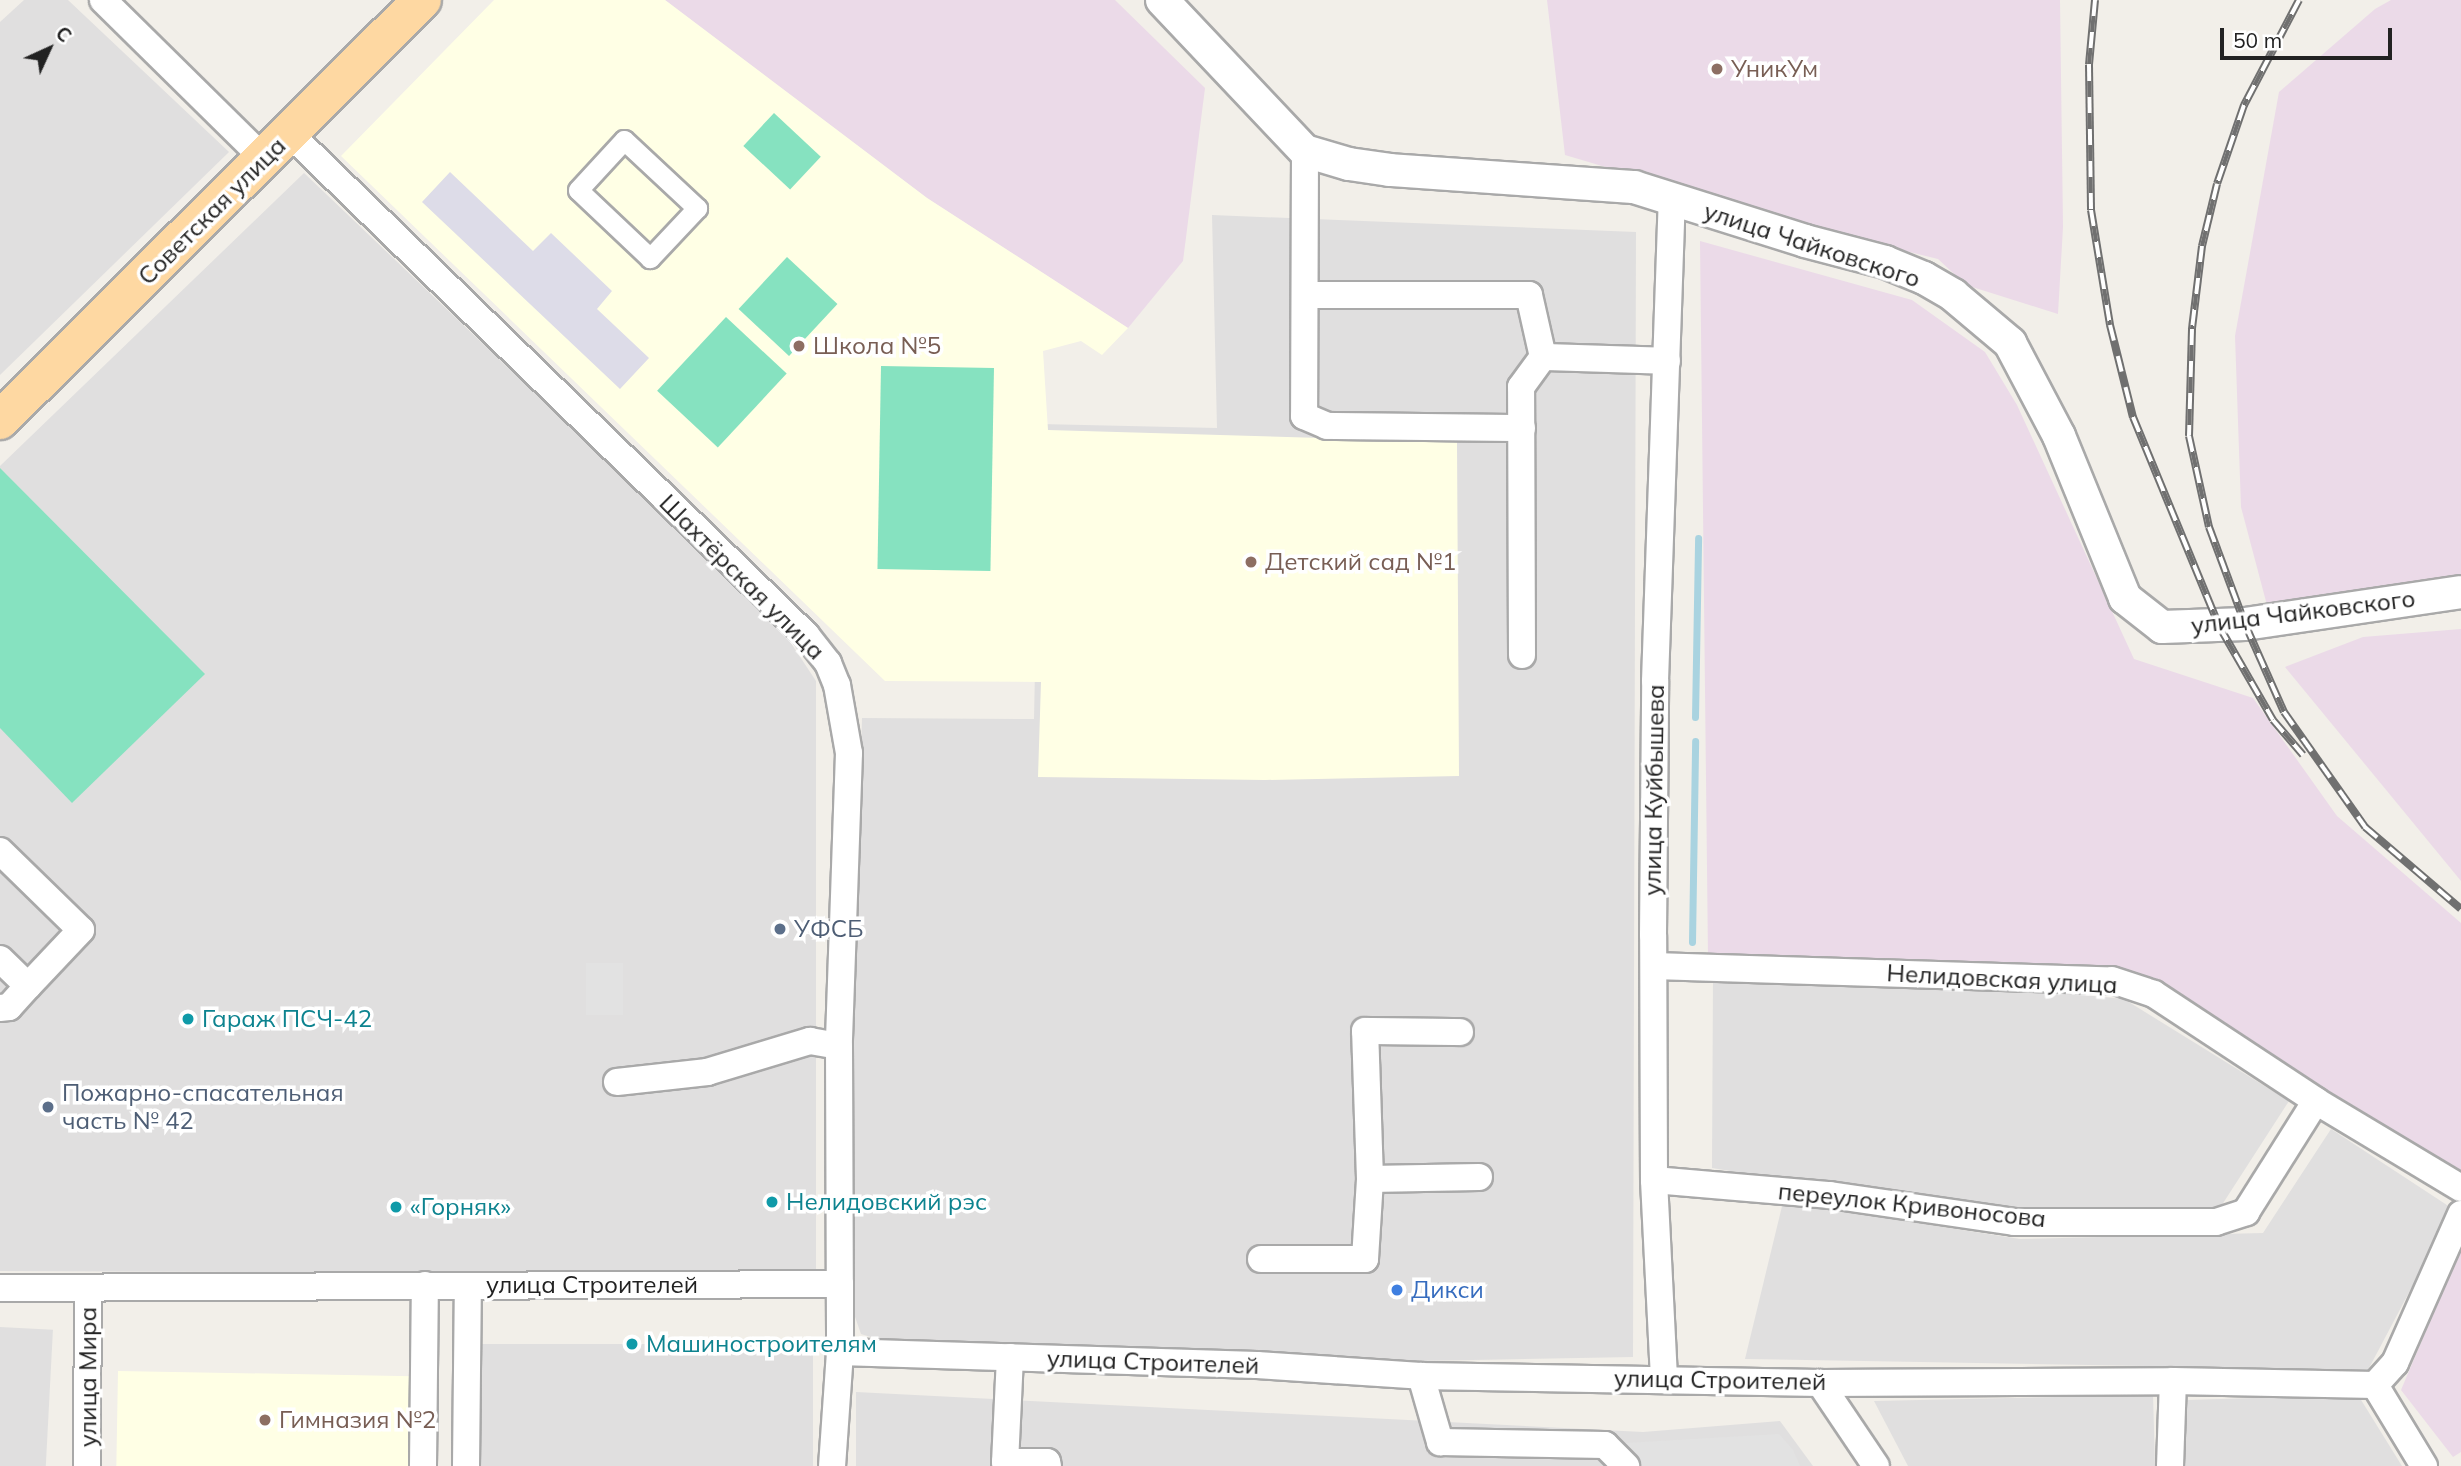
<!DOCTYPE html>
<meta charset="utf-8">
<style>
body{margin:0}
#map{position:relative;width:2461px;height:1466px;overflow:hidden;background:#f2efe9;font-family:Mulish,sans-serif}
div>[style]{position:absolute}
.residential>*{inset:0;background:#e0dfdf;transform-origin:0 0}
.industrial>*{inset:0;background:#ebdae8}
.education>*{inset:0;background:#ffffe5;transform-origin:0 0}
.pitch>*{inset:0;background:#86e2c0;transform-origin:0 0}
.parking>*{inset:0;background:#e2e2e2;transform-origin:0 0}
.plaza>*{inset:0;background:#dddce8}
.stream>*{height:7px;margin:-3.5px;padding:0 3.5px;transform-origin:3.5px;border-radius:3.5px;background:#a9d3e0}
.roads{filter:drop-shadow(2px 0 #a9a9a9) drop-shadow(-2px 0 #a9a9a9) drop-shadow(0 2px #a9a9a9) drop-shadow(0 -2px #a9a9a9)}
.pedestrian>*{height:19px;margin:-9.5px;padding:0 9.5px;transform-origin:9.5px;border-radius:9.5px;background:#fff}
.minor>*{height:26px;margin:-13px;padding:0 13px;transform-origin:13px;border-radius:13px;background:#fff}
.tertiary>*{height:32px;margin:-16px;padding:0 16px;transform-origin:16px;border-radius:16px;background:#fff}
.primary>*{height:38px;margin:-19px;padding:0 19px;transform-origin:19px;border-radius:19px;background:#fed8a2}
.rail>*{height:8px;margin-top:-4px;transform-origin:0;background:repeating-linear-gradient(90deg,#fff 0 16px,#707070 0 32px);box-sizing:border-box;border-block:2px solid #707070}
.dots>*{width:19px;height:19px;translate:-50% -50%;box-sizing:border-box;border:4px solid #fff;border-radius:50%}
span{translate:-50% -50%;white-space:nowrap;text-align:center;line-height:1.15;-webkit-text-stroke:7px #fff;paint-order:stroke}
.education-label{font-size:24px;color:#785e54}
.left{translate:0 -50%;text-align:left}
.street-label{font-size:24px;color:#222}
.service-label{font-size:24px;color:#4e5e75}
.culture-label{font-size:24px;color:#0d838f}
.shop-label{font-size:24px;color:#366cbe}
.north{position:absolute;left:14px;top:14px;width:70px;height:70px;-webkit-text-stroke:5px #fff;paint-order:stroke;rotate:45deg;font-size:19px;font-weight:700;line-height:28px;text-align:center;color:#222}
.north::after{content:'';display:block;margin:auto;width:24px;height:32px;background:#222;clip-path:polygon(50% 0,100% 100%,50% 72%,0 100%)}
.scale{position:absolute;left:2220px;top:28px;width:172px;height:32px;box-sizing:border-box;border:4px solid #222;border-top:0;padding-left:9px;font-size:21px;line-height:24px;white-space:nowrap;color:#222;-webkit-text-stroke:5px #fff;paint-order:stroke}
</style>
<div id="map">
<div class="residential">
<i style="clip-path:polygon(24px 0,68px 0,229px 152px,0 375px,0 22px)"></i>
<i style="clip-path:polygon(304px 173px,781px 628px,816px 681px,816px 1274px,0 1271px,0 466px)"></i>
<i style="clip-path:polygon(1212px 215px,1636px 232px,1633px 1357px,1263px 1364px,893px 1344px,861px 1334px,847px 1294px,862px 718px,1034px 719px,1040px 424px,1217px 428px)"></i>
<i style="clip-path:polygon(1713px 981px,1984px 985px,2124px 999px,2289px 1101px,2218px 1211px,1980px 1211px,1712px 1168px)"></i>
<i style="clip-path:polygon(2331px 1129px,2453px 1209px,2368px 1370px,1745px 1359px,1783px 1202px,2020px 1239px,2263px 1233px)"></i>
<i style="left:0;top:1327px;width:53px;height:139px;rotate:3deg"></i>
<i style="left:478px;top:1344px;width:335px;height:122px"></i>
<i style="clip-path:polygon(856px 1392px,1643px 1432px,1780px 1421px,1813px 1466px,856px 1466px)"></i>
<i style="clip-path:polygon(2153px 1395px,2155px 1466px,1908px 1466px,1874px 1401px)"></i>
<i style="clip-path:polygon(2358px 1395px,2402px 1466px,2182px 1466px,2187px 1400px)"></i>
</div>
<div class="industrial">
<i style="clip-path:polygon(665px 0,1115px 0,1205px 88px,1183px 261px,1128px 328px,927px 198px)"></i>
<i style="clip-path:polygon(1547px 0,2060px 0,2063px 227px,2058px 314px,1966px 285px,1938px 259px,1804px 226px,1565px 155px)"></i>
<i style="clip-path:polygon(2391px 0,2461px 0,2461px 584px,2268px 609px,2241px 507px,2235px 336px,2279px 92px,2375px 9px)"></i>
<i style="clip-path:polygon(1700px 241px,1912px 300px,1985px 352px,2017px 405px,2134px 659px,2253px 698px,2337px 816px,2461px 923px,2461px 1177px,2324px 1094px,2137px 973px,2076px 967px,1708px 958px)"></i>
<i style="clip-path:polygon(2461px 629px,2461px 881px,2285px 667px,2363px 637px)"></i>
<i style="clip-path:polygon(2461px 1248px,2461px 1452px,2453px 1457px,2401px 1390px)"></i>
</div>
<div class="education">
<i style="clip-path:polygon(494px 0,665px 0,927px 198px,1128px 328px,1102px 355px,1081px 341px,1043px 351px,1048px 430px,1457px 442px,1459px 776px,1265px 780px,1038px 777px,1041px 682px,885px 681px,341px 156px)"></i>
<i style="left:118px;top:1371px;width:295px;height:95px;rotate:1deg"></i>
</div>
<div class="pitch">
<i style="left:774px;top:113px;width:64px;height:45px;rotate:43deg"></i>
<i style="left:787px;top:257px;width:69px;height:71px;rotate:43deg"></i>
<i style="left:726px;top:317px;width:83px;height:101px;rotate:43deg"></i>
<i style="left:881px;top:366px;width:113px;height:203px;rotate:1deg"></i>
<i style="clip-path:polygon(0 468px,205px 674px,72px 803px,0 728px)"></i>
</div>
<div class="parking">
<i style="left:586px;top:963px;width:37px;height:52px"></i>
<i style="clip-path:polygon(1779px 1434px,1793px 1450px,1800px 1466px,1630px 1466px,1608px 1444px)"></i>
</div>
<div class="plaza">
<i style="clip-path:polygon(450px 172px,533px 251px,551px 233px,612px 291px,597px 309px,649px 358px,620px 389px,422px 202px)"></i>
</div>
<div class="stream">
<i style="left:1695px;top:717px;width:179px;rotate:-89deg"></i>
<i style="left:1692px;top:942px;width:201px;rotate:-89.1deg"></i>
</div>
<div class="roads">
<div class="pedestrian">
<i style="left:624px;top:140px;width:100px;rotate:43deg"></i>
<i style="left:697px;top:208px;width:69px;rotate:133.2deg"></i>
<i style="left:650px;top:258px;width:99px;rotate:-136.6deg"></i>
<i style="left:578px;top:190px;width:68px;rotate:-47.4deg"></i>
</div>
<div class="minor">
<i style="left:103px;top:0;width:226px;rotate:44.6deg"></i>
<i style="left:289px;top:133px;width:721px;rotate:44.16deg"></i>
<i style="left:806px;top:635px;width:36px;rotate:52deg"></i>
<i style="left:828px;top:663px;width:24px;rotate:68deg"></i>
<i style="left:837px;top:685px;width:69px;rotate:80deg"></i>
<i style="left:849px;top:753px;width:293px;rotate:92deg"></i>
<i style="left:839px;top:1046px;width:306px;rotate:89.8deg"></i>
<i style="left:840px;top:1352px;width:114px;rotate:94deg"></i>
<i style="left:1305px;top:151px;width:265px;rotate:90.2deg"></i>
<i style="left:1304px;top:416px;width:25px;rotate:23deg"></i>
<i style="left:1327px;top:426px;width:195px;rotate:0.6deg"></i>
<i style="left:1305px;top:295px;width:224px"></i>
<i style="left:1529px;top:295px;width:64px;rotate:77.3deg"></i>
<i style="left:1522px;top:655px;width:268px;rotate:-90.2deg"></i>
<i style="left:1521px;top:387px;width:37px;rotate:-54deg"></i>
<i style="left:1543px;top:357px;width:124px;rotate:1.8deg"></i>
<i style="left:0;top:851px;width:113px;rotate:44.3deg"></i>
<i style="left:81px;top:930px;width:77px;rotate:133.4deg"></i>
<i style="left:28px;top:986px;width:39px;rotate:-136deg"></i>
<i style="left:1654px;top:966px;width:458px;rotate:1.8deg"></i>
<i style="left:2112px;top:980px;width:44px;rotate:18.4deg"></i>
<i style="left:2154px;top:994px;width:194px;rotate:33.4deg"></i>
<i style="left:2316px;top:1101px;width:169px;rotate:31deg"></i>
<i style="left:0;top:1008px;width:9px;rotate:-6deg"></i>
<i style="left:9px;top:1007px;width:28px;rotate:-48deg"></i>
<i style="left:617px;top:1082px;width:91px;rotate:-6.3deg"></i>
<i style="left:707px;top:1072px;width:108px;rotate:-16.8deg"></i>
<i style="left:810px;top:1041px;width:29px;rotate:10deg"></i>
<i style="left:1370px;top:1179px;width:109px;rotate:-1.1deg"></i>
<i style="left:1654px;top:1180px;width:177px;rotate:4.9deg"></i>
<i style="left:1830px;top:1195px;width:186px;rotate:8.3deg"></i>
<i style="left:2014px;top:1222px;width:202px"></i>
<i style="left:2216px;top:1222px;width:32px;rotate:-18deg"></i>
<i style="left:2246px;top:1212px;width:131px;rotate:-57.8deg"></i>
<i style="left:1261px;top:1259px;width:104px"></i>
<i style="left:1365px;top:1259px;width:80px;rotate:-86.4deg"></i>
<i style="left:1370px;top:1179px;width:148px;rotate:-91.9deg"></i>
<i style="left:1365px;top:1031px;width:95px;rotate:0.6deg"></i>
<i style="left:0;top:1288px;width:840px;rotate:-0.27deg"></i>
<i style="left:840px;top:1284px;width:68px;rotate:90deg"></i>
<i style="left:840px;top:1352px;width:417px;rotate:1.8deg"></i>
<i style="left:1257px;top:1365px;width:164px;rotate:3.8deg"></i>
<i style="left:1421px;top:1376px;width:399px;rotate:1deg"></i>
<i style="left:1820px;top:1383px;width:353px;rotate:-0.3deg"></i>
<i style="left:2173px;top:1381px;width:202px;rotate:1.1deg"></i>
<i style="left:1010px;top:1357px;width:105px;rotate:92.7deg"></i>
<i style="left:1005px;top:1462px;width:42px"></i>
<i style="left:1047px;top:1462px;width:4px;rotate:76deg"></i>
<i style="left:1421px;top:1376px;width:69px;rotate:73.9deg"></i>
<i style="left:1440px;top:1442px;width:165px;rotate:1deg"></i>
<i style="left:1605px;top:1445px;width:30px;rotate:45deg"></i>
<i style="left:1664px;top:1378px;width:198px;rotate:-92.9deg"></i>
<i style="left:1654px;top:1180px;width:245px;rotate:-90.2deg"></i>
<i style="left:1653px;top:935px;width:254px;rotate:-89.5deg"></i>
<i style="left:1655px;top:681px;width:480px;rotate:-88deg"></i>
<i style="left:1820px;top:1383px;width:100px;rotate:56deg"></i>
<i style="left:87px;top:1466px;width:178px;rotate:-89.7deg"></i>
<i style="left:423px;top:1466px;width:181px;rotate:-89.4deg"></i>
<i style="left:466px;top:1466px;width:180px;rotate:-89.4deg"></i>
<i style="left:2170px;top:1466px;width:85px;rotate:-88deg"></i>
<i style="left:2424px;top:1466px;width:95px;rotate:-121.2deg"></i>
<i style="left:2375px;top:1385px;width:30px;rotate:-48deg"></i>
<i style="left:2395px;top:1363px;width:163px;rotate:-66.1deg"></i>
</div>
<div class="tertiary">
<i style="left:1162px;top:0;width:208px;rotate:46.6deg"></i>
<i style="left:1305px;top:151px;width:46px;rotate:16.5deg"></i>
<i style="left:1349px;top:164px;width:41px;rotate:8.3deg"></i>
<i style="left:1390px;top:170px;width:245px;rotate:4deg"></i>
<i style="left:1634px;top:187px;width:179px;rotate:17.5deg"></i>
<i style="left:1805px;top:241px;width:83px;rotate:14.7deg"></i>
<i style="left:1885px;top:262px;width:42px;rotate:22.3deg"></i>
<i style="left:1924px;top:278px;width:34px;rotate:30deg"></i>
<i style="left:1953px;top:295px;width:75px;rotate:40.1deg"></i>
<i style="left:2010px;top:343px;width:105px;rotate:62.2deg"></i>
<i style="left:2059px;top:436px;width:175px;rotate:67.8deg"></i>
<i style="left:2125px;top:598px;width:47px;rotate:38.1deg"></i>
<i style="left:2162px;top:627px;width:83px;rotate:-2.1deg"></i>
<i style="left:2245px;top:624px;width:218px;rotate:-8.4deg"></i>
</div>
<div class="primary">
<i style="left:0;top:420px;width:595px;rotate:-44.86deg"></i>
</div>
</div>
<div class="rail">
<i style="left:2095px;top:0;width:65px;rotate:95.3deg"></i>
<i style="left:2089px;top:65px;width:145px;rotate:89.2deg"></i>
<i style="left:2091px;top:210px;width:117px;rotate:80.6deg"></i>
<i style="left:2110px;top:325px;width:95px;rotate:76deg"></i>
<i style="left:2133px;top:417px;width:226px;rotate:67.6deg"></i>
<i style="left:2219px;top:626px;width:108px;rotate:60.1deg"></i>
<i style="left:2273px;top:720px;width:46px;rotate:49.4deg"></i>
<i style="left:2299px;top:0;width:119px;rotate:117.6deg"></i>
<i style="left:2244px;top:105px;width:83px;rotate:108.9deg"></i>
<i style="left:2217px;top:184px;width:64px;rotate:103.6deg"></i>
<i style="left:2202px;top:246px;width:84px;rotate:96.9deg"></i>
<i style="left:2192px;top:329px;width:107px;rotate:91.6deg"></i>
<i style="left:2189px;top:436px;width:93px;rotate:77.6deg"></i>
<i style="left:2209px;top:527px;width:103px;rotate:69.6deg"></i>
<i style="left:2245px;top:624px;width:96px;rotate:66.1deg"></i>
<i style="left:2284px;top:712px;width:141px;rotate:54.8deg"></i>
<i style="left:2365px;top:827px;width:126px;rotate:40.5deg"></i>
</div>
<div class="dots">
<i style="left:1717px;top:69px;background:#8d6e63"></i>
<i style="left:799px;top:346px;background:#8d6e63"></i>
<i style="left:1251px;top:562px;background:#8d6e63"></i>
<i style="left:780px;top:929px;background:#5c6f8a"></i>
<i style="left:188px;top:1019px;background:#0f9aa8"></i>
<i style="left:48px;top:1107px;background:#5c6f8a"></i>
<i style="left:772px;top:1202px;background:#0f9aa8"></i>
<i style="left:396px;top:1207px;background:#0f9aa8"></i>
<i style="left:1397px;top:1290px;background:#3f7fe0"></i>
<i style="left:632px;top:1344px;background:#0f9aa8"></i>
<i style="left:265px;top:1420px;background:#8d6e63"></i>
</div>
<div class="education-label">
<span class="left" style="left:1731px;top:69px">УникУм</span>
<span class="left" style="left:813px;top:346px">Школа №5</span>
<span class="left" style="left:1265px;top:562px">Детский сад №1</span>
<span class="left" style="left:279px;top:1420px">Гимназия №2</span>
</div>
<div class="street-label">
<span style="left:212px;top:211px;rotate:-45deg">Советская улица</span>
<span style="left:1812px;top:245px;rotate:18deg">улица Чайковского</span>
<span style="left:742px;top:577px;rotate:45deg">Шахтёрская улица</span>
<span style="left:2303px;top:612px;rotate:-7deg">улица Чайковского</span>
<span style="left:1654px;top:790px;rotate:-89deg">улица Куйбышева</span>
<span style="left:2002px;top:979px;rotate:3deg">Нелидовская улица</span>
<span style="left:1912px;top:1205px;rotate:6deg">переулок Кривоносова</span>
<span style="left:592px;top:1285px">улица Строителей</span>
<span style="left:1153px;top:1362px;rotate:2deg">улица Строителей</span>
<span style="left:88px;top:1377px;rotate:-90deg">улица Мира</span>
<span style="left:1720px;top:1380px;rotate:1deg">улица Строителей</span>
</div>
<div class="service-label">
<span class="left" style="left:794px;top:929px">УФСБ</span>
<span class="left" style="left:62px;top:1107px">Пожарно-спасательная<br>часть № 42</span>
</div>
<div class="culture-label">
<span class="left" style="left:202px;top:1019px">Гараж ПСЧ-42</span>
<span class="left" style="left:786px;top:1202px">Нелидовский рэс</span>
<span class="left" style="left:410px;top:1207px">«Горняк»</span>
<span class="left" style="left:646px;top:1344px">Машиностроителям</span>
</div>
<div class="shop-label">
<span class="left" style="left:1411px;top:1290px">Дикси</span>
</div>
<div class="north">С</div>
<div class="scale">50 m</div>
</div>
